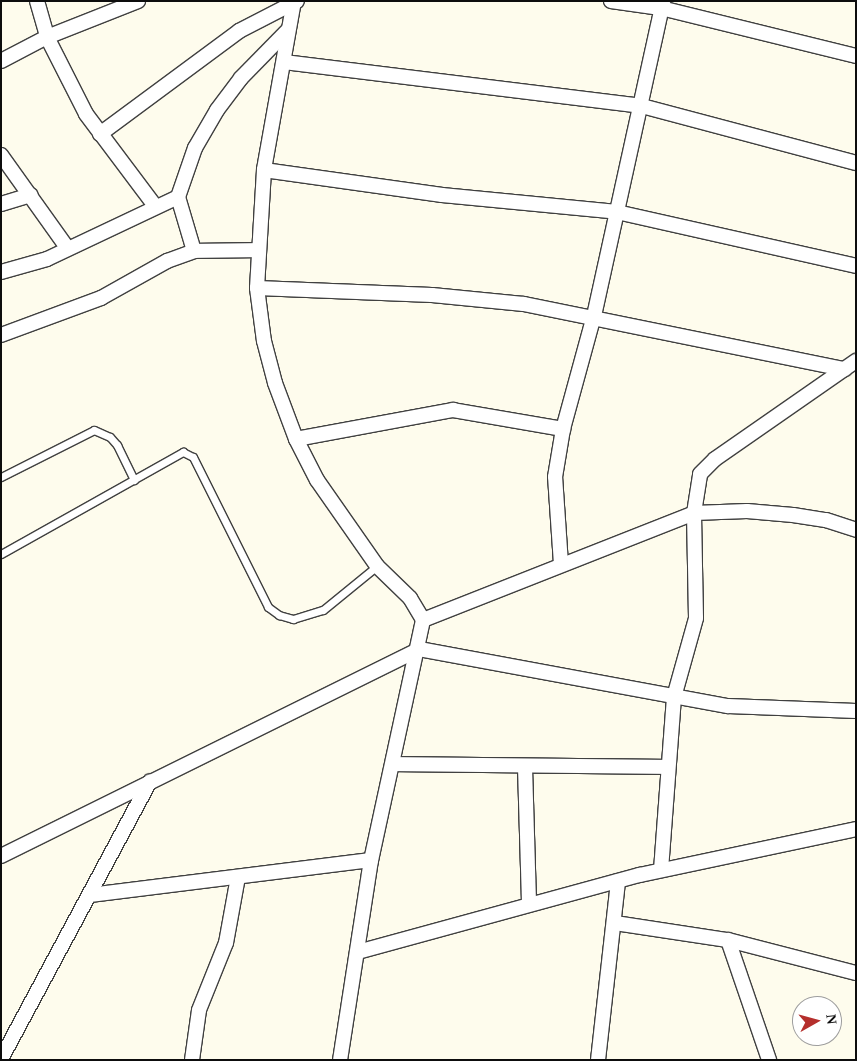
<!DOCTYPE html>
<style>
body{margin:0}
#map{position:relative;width:857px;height:1061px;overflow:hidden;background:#fefced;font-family:"Times New Roman",serif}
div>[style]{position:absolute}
.roads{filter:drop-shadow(1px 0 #404040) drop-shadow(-1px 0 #404040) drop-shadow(0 1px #404040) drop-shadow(0 -1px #404040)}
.lane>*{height:7px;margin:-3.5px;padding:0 3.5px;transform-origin:3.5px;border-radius:3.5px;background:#fff}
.street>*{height:14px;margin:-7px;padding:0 7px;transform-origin:7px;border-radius:7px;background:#fff}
span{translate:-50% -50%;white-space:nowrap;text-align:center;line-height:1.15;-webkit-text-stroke:5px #fff;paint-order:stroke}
.frame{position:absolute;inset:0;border:2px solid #0d0d0d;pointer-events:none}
.north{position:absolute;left:792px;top:996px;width:50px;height:50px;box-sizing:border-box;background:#fff;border:1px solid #9e9e9e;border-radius:50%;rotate:83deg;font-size:14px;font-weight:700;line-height:20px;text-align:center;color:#0d0d0d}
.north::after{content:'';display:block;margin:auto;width:18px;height:22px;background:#b52f2c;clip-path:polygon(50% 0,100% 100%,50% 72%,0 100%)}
</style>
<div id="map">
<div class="roads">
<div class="lane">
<i style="left:1px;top:477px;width:104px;rotate:-26.8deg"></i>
<i style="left:94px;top:430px;width:17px;rotate:24deg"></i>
<i style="left:110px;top:437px;width:11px;rotate:49deg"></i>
<i style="left:117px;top:445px;width:39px;rotate:64deg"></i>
<i style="left:1px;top:554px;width:209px;rotate:-29.3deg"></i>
<i style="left:183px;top:452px;width:11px;rotate:27deg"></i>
<i style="left:193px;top:457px;width:168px;rotate:63.4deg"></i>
<i style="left:268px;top:607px;width:14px;rotate:36deg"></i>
<i style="left:279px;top:615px;width:15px;rotate:16deg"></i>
<i style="left:293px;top:619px;width:31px;rotate:-17deg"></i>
<i style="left:323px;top:610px;width:70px;rotate:-39.2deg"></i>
</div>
<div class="street">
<i style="left:37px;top:1px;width:37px;rotate:74deg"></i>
<i style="left:47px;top:37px;width:86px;rotate:63.1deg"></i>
<i style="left:86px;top:114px;width:115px;rotate:53.1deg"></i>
<i style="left:294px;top:1px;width:172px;rotate:100.1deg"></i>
<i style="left:264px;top:170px;width:118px;rotate:93.4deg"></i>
<i style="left:257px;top:288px;width:53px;rotate:82.5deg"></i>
<i style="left:264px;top:341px;width:43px;rotate:75.3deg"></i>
<i style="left:275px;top:383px;width:60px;rotate:69.4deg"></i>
<i style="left:296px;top:439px;width:46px;rotate:62.9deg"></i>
<i style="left:317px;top:480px;width:105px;rotate:55.1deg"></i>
<i style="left:377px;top:566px;width:46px;rotate:44.1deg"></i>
<i style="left:410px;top:598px;width:26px;rotate:59deg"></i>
<i style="left:423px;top:620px;width:246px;rotate:102.2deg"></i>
<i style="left:371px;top:860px;width:202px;rotate:98.8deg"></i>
<i style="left:611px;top:1px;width:50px;rotate:8deg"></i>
<i style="left:661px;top:8px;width:201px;rotate:13.8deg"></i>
<i style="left:1px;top:61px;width:52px;rotate:-27.6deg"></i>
<i style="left:47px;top:37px;width:98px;rotate:-21.6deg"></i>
<i style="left:284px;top:62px;width:361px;rotate:7deg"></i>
<i style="left:642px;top:106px;width:221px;rotate:14.9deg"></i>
<i style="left:100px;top:134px;width:173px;rotate:-36.5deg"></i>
<i style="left:239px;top:31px;width:65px;rotate:-27.3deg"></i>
<i style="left:1px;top:155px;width:115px;rotate:54.5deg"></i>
<i style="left:264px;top:170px;width:180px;rotate:8deg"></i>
<i style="left:442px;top:195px;width:176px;rotate:5.5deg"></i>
<i style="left:617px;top:212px;width:245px;rotate:12.7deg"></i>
<i style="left:1px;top:204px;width:31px;rotate:-17deg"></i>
<i style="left:194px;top:251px;width:56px;rotate:-106.5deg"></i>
<i style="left:178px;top:197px;width:52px;rotate:-70.9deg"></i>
<i style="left:195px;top:148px;width:44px;rotate:-59.9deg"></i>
<i style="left:217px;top:110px;width:40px;rotate:-53deg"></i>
<i style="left:241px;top:78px;width:66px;rotate:-45.6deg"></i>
<i style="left:1px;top:272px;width:48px;rotate:-15.8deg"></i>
<i style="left:47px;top:259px;width:145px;rotate:-25.3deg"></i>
<i style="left:257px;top:288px;width:175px;rotate:2.3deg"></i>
<i style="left:432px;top:295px;width:92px;rotate:5.6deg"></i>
<i style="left:524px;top:304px;width:327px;rotate:11.5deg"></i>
<i style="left:1px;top:335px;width:107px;rotate:-20.3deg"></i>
<i style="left:101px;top:298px;width:76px;rotate:-29.3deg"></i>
<i style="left:167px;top:261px;width:29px;rotate:-20deg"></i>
<i style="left:194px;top:251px;width:64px;rotate:-0.9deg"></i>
<i style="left:296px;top:439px;width:160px;rotate:-10.5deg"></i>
<i style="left:453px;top:410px;width:112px;rotate:9.8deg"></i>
<i style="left:561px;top:564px;width:87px;rotate:-93.9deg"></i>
<i style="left:555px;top:477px;width:49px;rotate:-80.5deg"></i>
<i style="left:563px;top:429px;width:117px;rotate:-74.7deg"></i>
<i style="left:594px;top:316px;width:322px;rotate:-77.6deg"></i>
<i style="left:423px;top:620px;width:291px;rotate:-21.5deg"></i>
<i style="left:694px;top:513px;width:53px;rotate:-2.2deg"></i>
<i style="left:747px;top:511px;width:46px;rotate:5deg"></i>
<i style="left:793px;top:515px;width:33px;rotate:9deg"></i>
<i style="left:826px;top:520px;width:32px;rotate:18deg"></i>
<i style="left:394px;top:764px;width:273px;rotate:0.6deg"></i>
<i style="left:525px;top:767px;width:136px;rotate:88.3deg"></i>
<i style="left:1px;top:856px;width:466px;rotate:-26.3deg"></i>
<i style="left:419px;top:649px;width:314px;rotate:10.5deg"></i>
<i style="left:728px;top:706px;width:128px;rotate:2.2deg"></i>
<i style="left:661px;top:870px;width:173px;rotate:-85.7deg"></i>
<i style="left:674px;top:697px;width:82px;rotate:-74.4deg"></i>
<i style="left:696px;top:618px;width:105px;rotate:-91.1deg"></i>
<i style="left:694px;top:513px;width:39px;rotate:-81deg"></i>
<i style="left:700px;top:474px;width:21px;rotate:-45deg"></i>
<i style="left:715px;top:459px;width:172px;rotate:-34.8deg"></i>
<i style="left:90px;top:895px;width:283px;rotate:-7.1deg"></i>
<i style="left:615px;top:923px;width:114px;rotate:8.6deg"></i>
<i style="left:728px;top:940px;width:132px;rotate:14.5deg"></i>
<i style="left:728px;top:940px;width:127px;rotate:71.1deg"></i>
<i style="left:358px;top:952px;width:292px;rotate:-15.3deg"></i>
<i style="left:640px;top:875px;width:221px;rotate:-12deg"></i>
<i style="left:1px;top:1059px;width:315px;rotate:-61.8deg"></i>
<i style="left:192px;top:1060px;width:50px;rotate:-82deg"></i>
<i style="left:199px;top:1010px;width:72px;rotate:-68.1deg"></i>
<i style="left:226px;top:943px;width:67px;rotate:-79.7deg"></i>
<i style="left:598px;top:1060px;width:180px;rotate:-83.6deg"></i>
</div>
</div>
<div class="frame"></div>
<div class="north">N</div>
</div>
